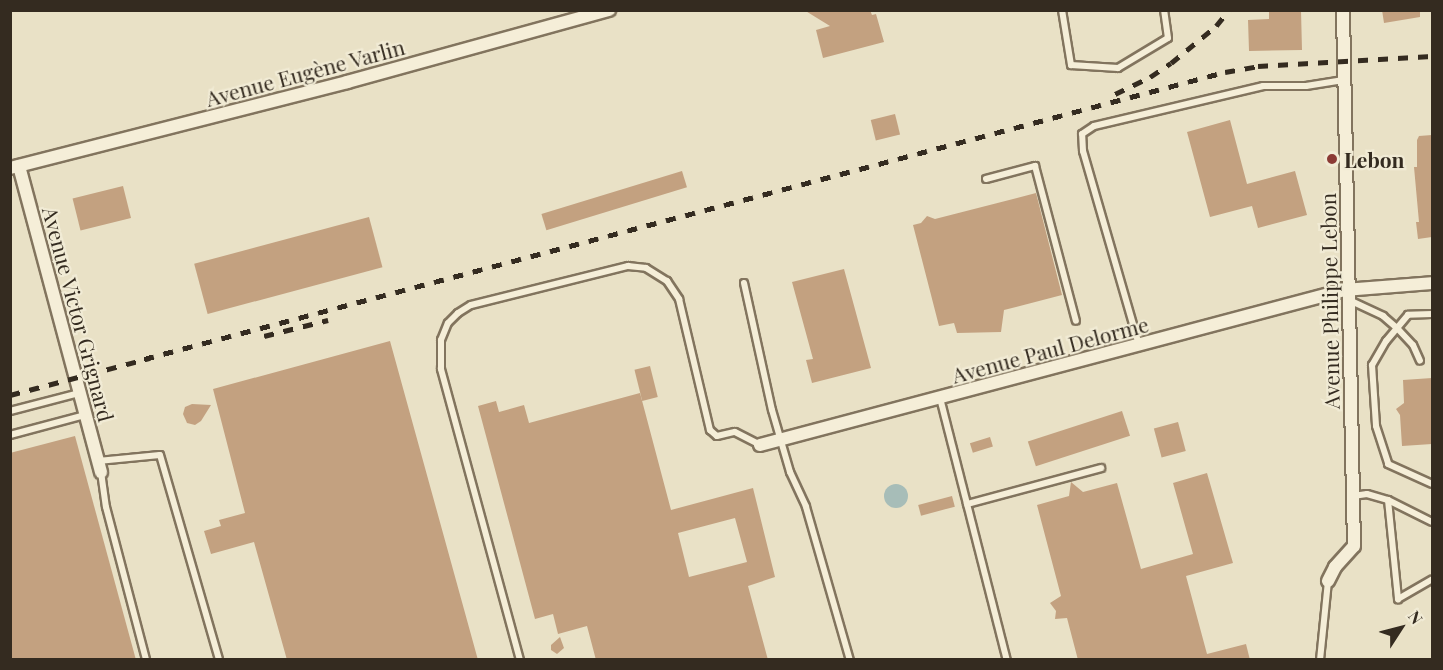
<!DOCTYPE html>
<meta charset="utf-8">
<style>
body{margin:0}
#map{position:relative;width:1443px;height:670px;overflow:hidden;background:#e9e1c6;font-family:"Playfair Display",serif}
div>[style]{position:absolute}
.water>*{inset:0;background:#a7bdb8}
.round{border-radius:50%}
.building>*{inset:0;background:#c3a180;transform-origin:0 0}
.roads{filter:drop-shadow(2px 0 #82745e) drop-shadow(-2px 0 #82745e) drop-shadow(0 2px #82745e) drop-shadow(0 -2px #82745e)}
.service>*{height:6px;margin:-3px;padding:0 3px;transform-origin:3px;border-radius:3px;background:#f5eed8}
.minor>*{height:12px;margin:-6px;padding:0 6px;transform-origin:6px;border-radius:6px;background:#f5eed8}
.rail>*{height:4.5px;margin-top:-2.25px;transform-origin:0;background:repeating-linear-gradient(90deg,#342b20 0 10px,transparent 0 20px)}
.dots>*{width:16px;height:16px;translate:-50% -50%;box-sizing:border-box;border:3px solid #f1ebd5;border-radius:50%}
span{translate:-50% -50%;white-space:nowrap;text-align:center;line-height:1.15;-webkit-text-stroke:4.5px #f1ebd5;paint-order:stroke}
.street-label{font-size:21px;color:#342b20}
.poi-label{font-size:21px;color:#342b20;font-weight:700}
.left{translate:0 -50%;text-align:left}
.frame{position:absolute;inset:0;border:12px solid #342b20;pointer-events:none}
.north{position:absolute;left:1371px;top:598px;width:60px;height:60px;-webkit-text-stroke:4px #f1ebd5;paint-order:stroke;rotate:54deg;font-size:16px;font-weight:700;line-height:24px;text-align:center;color:#342b20}
.north::after{content:'';display:block;margin:auto;width:21px;height:27px;background:#342b20;clip-path:polygon(50% 0,100% 100%,50% 72%,0 100%)}
</style>
<div id="map">
<div class="water">
<i class="round" style="left:884px;top:484px;width:24px;height:24px"></i>
</div>
<div class="building">
<i style="clip-path:polygon(804px 10px,870px 10px,872px 15px,876px 14px,884px 42px,823px 58px,816px 30px,830px 26px)"></i>
<i style="clip-path:polygon(1269px 10px,1301px 10px,1302px 50px,1249px 51px,1248px 20px,1269px 19px)"></i>
<i style="clip-path:polygon(1382px 10px,1420px 10px,1420px 17px,1384px 23px)"></i>
<i style="left:895px;top:114px;width:21px;height:25px;rotate:76deg"></i>
<i style="clip-path:polygon(1230px 120px,1247px 184px,1295px 171px,1307px 215px,1258px 228px,1252px 206px,1210px 217px,1187px 132px)"></i>
<i style="clip-path:polygon(1432px 135px,1432px 237px,1418px 239px,1416px 222px,1419px 222px,1414px 167px,1417px 167px,1417px 140px,1419px 136px)"></i>
<i style="left:682px;top:171px;width:17px;height:147px;rotate:73deg"></i>
<i style="left:123px;top:186px;width:33px;height:52px;rotate:76deg"></i>
<i style="clip-path:polygon(1036px 193px,1062px 295px,1004px 310px,1001px 332px,957px 333px,954px 323px,939px 326px,913px 225px,921px 223px,927px 216px,935px 219px)"></i>
<i style="left:369px;top:217px;width:52px;height:181px;rotate:75deg"></i>
<i style="clip-path:polygon(844px 269px,871px 368px,812px 383px,806px 360px,813px 359px,792px 282px)"></i>
<i style="clip-path:polygon(390px 341px,478px 660px,287px 660px,254px 542px,211px 554px,204px 531px,221px 526px,219px 520px,245px 513px,213px 389px)"></i>
<i style="left:650px;top:366px;width:32px;height:16px;rotate:76deg"></i>
<i style="clip-path:polygon(1432px 378px,1432px 444px,1402px 446px,1400px 415px,1396px 409px,1404px 403px,1403px 380px)"></i>
<i style="clip-path:polygon(evenodd,640px 393px,671px 510px,753px 488px,775px 577px,748px 586px,768px 660px,596px 660px,587px 626px,558px 634px,553px 614px,535px 619px,478px 406px,496px 401px,499px 412px,524px 405px,529px 423px,640px 393px,735px 518px,747px 562px,689px 577px,678px 533px,735px 518px)"></i>
<i style="clip-path:polygon(192px 404px,211px 405px,201px 421px,195px 425px,187px 423px,183px 414px,185px 407px)"></i>
<i style="left:1122px;top:411px;width:26px;height:99px;rotate:72deg"></i>
<i style="left:1178px;top:422px;width:30px;height:25px;rotate:75deg"></i>
<i style="clip-path:polygon(75px 436px,136px 660px,10px 660px,10px 453px)"></i>
<i style="left:990px;top:437px;width:10px;height:21px;rotate:73deg"></i>
<i style="clip-path:polygon(1207px 473px,1233px 563px,1186px 576px,1207px 654px,1246px 644px,1250px 660px,1078px 660px,1067px 618px,1055px 619px,1056px 611px,1050px 603px,1061px 596px,1037px 505px,1069px 496px,1071px 482px,1083px 492px,1117px 483px,1141px 569px,1193px 554px,1173px 483px)"></i>
<i style="left:952px;top:496px;width:11px;height:35px;rotate:75deg"></i>
<i style="clip-path:polygon(560px 637px,564px 648px,557px 654px,551px 650px,551px 645px)"></i>
</div>
<div class="roads">
<div class="service">
<i style="left:1062px;top:10px;width:56px;rotate:80.7deg"></i>
<i style="left:1071px;top:65px;width:47px;rotate:3.7deg"></i>
<i style="left:1118px;top:68px;width:58px;rotate:-31deg"></i>
<i style="left:1168px;top:38px;width:28px;rotate:-98deg"></i>
<i style="left:986px;top:179px;width:51px;rotate:-14.9deg"></i>
<i style="left:1035px;top:166px;width:160px;rotate:75.2deg"></i>
<i style="left:744px;top:283px;width:130px;rotate:77.6deg"></i>
<i style="left:772px;top:410px;width:65px;rotate:73.8deg"></i>
<i style="left:790px;top:472px;width:38px;rotate:65deg"></i>
<i style="left:806px;top:507px;width:159px;rotate:74deg"></i>
<i style="left:1349px;top:300px;width:38px;rotate:25deg"></i>
<i style="left:1383px;top:316px;width:18px;rotate:41deg"></i>
<i style="left:1397px;top:328px;width:23px;rotate:47deg"></i>
<i style="left:1413px;top:345px;width:17px;rotate:66deg"></i>
<i style="left:1432px;top:314px;width:24px;rotate:178deg"></i>
<i style="left:1408px;top:315px;width:34px;rotate:130deg"></i>
<i style="left:1386px;top:341px;width:28px;rotate:120deg"></i>
<i style="left:1372px;top:365px;width:61px;rotate:86.2deg"></i>
<i style="left:1376px;top:426px;width:40px;rotate:72deg"></i>
<i style="left:1388px;top:464px;width:48px;rotate:24.4deg"></i>
<i style="left:1139px;top:345px;width:202px;rotate:-106.1deg"></i>
<i style="left:1083px;top:151px;width:17px;rotate:-93deg"></i>
<i style="left:1082px;top:134px;width:14px;rotate:-34deg"></i>
<i style="left:1094px;top:126px;width:174px;rotate:-13.3deg"></i>
<i style="left:1263px;top:86px;width:43px"></i>
<i style="left:1306px;top:86px;width:38px;rotate:-9deg"></i>
<i style="left:940px;top:398px;width:270px;rotate:75.7deg"></i>
<i style="left:10px;top:411px;width:71px;rotate:-14.6deg"></i>
<i style="left:10px;top:435px;width:78px;rotate:-14.9deg"></i>
<i style="left:98px;top:461px;width:62px;rotate:-5.5deg"></i>
<i style="left:160px;top:455px;width:213px;rotate:73.9deg"></i>
<i style="left:101px;top:472px;width:35px;rotate:82deg"></i>
<i style="left:106px;top:507px;width:158px;rotate:75.3deg"></i>
<i style="left:1353px;top:496px;width:14px;rotate:-8deg"></i>
<i style="left:1367px;top:494px;width:22px;rotate:16deg"></i>
<i style="left:1388px;top:500px;width:49px;rotate:26.6deg"></i>
<i style="left:1388px;top:500px;width:100px;rotate:84.2deg"></i>
<i style="left:1398px;top:599px;width:39px;rotate:-30deg"></i>
<i style="left:967px;top:504px;width:139px;rotate:-15deg"></i>
<i style="left:520px;top:660px;width:302px;rotate:-105.2deg"></i>
<i style="left:441px;top:369px;width:29px;rotate:-90deg"></i>
<i style="left:441px;top:340px;width:18px;rotate:-68deg"></i>
<i style="left:448px;top:323px;width:14px;rotate:-45deg"></i>
<i style="left:458px;top:313px;width:15px;rotate:-32deg"></i>
<i style="left:471px;top:305px;width:162px;rotate:-14deg"></i>
<i style="left:628px;top:266px;width:18px;rotate:6deg"></i>
<i style="left:646px;top:268px;width:25px;rotate:32deg"></i>
<i style="left:667px;top:281px;width:22px;rotate:56deg"></i>
<i style="left:679px;top:299px;width:135px;rotate:76.7deg"></i>
<i style="left:710px;top:430px;width:9px;rotate:41deg"></i>
<i style="left:717px;top:436px;width:18px;rotate:-13deg"></i>
<i style="left:735px;top:432px;width:28px;rotate:27deg"></i>
<i style="left:1320px;top:660px;width:79px;rotate:-84.2deg"></i>
</div>
<div class="minor">
<i style="left:19px;top:166px;width:317px;rotate:75deg"></i>
<i style="left:10px;top:168px;width:348px;rotate:-14.3deg"></i>
<i style="left:347px;top:82px;width:272px;rotate:-15.4deg"></i>
<i style="left:760px;top:445px;width:604px;rotate:-14.86deg"></i>
<i style="left:1344px;top:290px;width:88px;rotate:-4.5deg"></i>
<i style="left:1328px;top:581px;width:16px;rotate:-63deg"></i>
<i style="left:1335px;top:567px;width:28px;rotate:-48deg"></i>
<i style="left:1354px;top:546px;width:536px;rotate:-91.18deg"></i>
</div>
</div>
<div class="rail">
<i style="left:1115px;top:94px;width:39px;rotate:-26deg"></i>
<i style="left:1150px;top:77px;width:25px;rotate:-34deg"></i>
<i style="left:1171px;top:63px;width:58px;rotate:-39.4deg"></i>
<i style="left:1216px;top:26px;width:21px;rotate:-51deg"></i>
<i style="left:264px;top:336px;width:66px;rotate:-14deg"></i>
<i style="left:144px;top:359px;width:1118px;rotate:-14.87deg"></i>
<i style="left:1225px;top:72px;width:34px;rotate:-10deg"></i>
<i style="left:1258px;top:66px;width:174px;rotate:-3.3deg"></i>
<i style="left:10px;top:395px;width:145px;rotate:-14.8deg"></i>
</div>
<div class="dots">
<i style="left:1332px;top:159px;background:#8b3a34"></i>
</div>
<div class="street-label">
<span style="left:305px;top:72px;rotate:-15deg">Avenue Eugène Varlin</span>
<span style="left:1329px;top:301px;rotate:-91deg">Avenue Philippe Lebon</span>
<span style="left:79px;top:314px;rotate:75deg">Avenue Victor Grignard</span>
<span style="left:1050px;top:349px;rotate:-15deg">Avenue Paul Delorme</span>
</div>
<div class="poi-label">
<span class="left" style="left:1344px;top:159px">Lebon</span>
</div>
<div class="frame"></div>
<div class="north">N</div>
</div>
